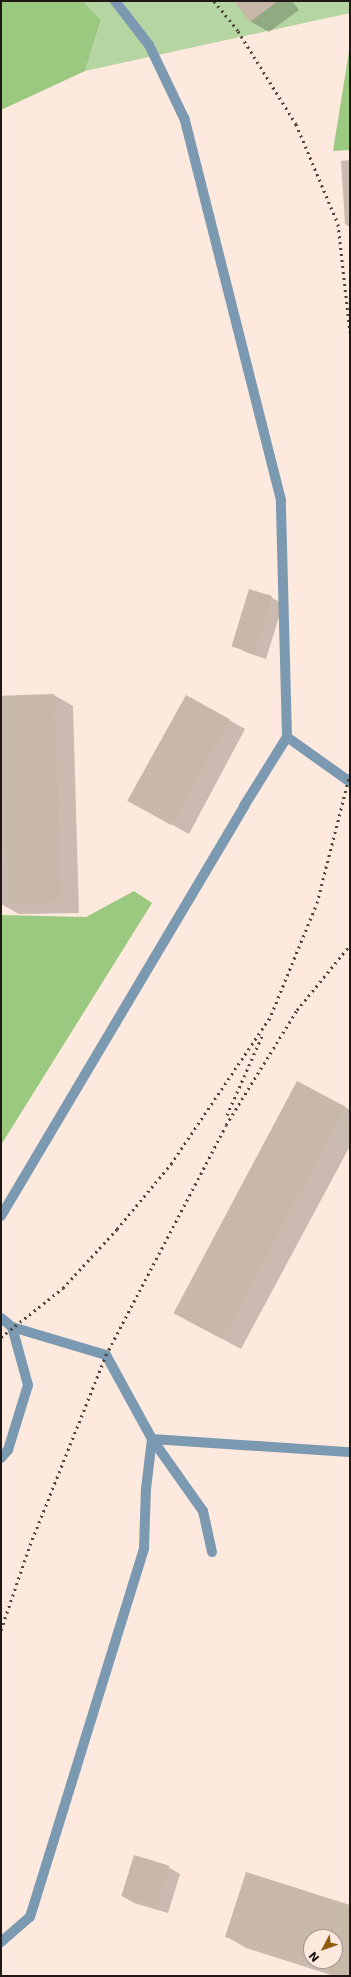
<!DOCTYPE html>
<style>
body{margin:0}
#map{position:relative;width:351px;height:1977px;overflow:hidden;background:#fde9dd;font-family:"DejaVu Sans",sans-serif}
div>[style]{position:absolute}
.green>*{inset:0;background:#b5d5a2}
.forest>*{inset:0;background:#9cc980}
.shadow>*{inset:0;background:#0003}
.building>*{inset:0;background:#c8b8a9;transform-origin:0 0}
.service>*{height:10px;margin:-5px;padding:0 5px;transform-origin:5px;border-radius:5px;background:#7b9ab2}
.rail>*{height:3px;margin-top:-1.5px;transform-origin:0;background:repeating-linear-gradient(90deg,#4f4640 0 2px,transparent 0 6px)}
span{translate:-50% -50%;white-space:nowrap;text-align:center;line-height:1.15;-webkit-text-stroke:4px #fde9dd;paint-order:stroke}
.frame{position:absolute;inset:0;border:2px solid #1f1814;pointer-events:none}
.north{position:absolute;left:303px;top:1929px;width:40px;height:40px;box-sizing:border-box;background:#fde9dd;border:1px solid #a4958d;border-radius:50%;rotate:229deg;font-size:11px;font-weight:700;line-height:16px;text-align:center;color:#1f1814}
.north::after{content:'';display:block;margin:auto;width:14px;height:18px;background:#905a0f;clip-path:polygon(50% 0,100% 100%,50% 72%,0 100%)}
</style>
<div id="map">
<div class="green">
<i style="clip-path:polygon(83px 1px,350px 1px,350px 13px,85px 71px,101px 20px)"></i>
</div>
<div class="forest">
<i style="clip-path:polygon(1px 1px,83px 1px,101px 20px,85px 71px,1px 110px)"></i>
<i style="clip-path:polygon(350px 45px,350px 150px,333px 151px)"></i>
<i style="clip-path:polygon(134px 891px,152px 903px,1px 1145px,1px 915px,86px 917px)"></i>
</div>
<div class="shadow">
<i style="clip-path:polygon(236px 1px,292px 1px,299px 10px,269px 32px,250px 21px)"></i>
<i style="clip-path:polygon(350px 160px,350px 227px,345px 224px,341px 161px)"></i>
<i style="clip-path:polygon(271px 597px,283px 604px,266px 659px,245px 652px,233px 645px)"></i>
<i style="clip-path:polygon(54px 695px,73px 706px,79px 913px,19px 914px,1px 904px,1px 697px)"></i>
<i style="clip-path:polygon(229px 720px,245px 729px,189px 834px,147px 811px)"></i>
<i style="clip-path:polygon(298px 1082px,350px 1110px,350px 1146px,241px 1349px,193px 1323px)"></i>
<i style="clip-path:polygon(168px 1867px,180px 1874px,168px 1913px,134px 1903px,122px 1896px)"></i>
<i style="clip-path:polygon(evenodd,350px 1906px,350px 1976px,334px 1976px,246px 1948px,227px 1937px,350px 1906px,311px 1937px,335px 1937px,335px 1961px,311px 1961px,311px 1937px)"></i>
</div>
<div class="building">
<i style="clip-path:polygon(234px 1px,278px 1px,250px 22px)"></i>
<i style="left:249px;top:589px;width:24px;height:60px;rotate:17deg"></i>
<i style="left:54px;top:694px;width:208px;height:53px;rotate:88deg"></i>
<i style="left:186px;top:695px;width:50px;height:121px;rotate:29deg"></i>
<i style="left:297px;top:1081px;width:55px;height:263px;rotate:28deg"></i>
<i style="left:134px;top:1855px;width:37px;height:43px;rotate:17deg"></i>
<i style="clip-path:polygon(evenodd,246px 1872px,350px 1905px,350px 1962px,346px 1976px,225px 1937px,246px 1872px,311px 1937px,335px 1937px,335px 1961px,311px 1961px,311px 1937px)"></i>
</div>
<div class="service">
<i style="left:287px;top:737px;width:77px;rotate:35.5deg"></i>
<i style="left:1px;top:1216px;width:477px;rotate:-59.3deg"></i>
<i style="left:244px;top:806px;width:81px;rotate:-58.1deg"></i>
<i style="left:287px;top:737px;width:237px;rotate:-91.5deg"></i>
<i style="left:281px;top:500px;width:394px;rotate:-104.2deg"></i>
<i style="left:184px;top:118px;width:81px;rotate:-115.6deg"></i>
<i style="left:149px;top:45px;width:56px;rotate:-127.7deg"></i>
<i style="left:1px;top:1318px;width:14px;rotate:39deg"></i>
<i style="left:12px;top:1327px;width:98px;rotate:16.6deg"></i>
<i style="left:106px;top:1355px;width:96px;rotate:61.3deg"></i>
<i style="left:152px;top:1439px;width:198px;rotate:3.8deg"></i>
<i style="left:1px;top:1458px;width:11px;rotate:-49deg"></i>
<i style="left:8px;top:1450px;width:68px;rotate:-72.9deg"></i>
<i style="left:28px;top:1385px;width:60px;rotate:-105.4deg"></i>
<i style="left:1px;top:1942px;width:38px;rotate:-41deg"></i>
<i style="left:30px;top:1917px;width:386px;rotate:-72.8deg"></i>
<i style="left:144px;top:1548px;width:59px;rotate:-88.1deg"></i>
<i style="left:146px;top:1489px;width:50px;rotate:-83.2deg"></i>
<i style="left:152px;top:1439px;width:88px;rotate:54.7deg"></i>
<i style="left:203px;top:1511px;width:42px;rotate:77.6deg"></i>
</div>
<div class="rail">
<i style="left:214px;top:1px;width:38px;rotate:51deg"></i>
<i style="left:238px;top:31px;width:110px;rotate:58.1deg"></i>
<i style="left:296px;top:124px;width:108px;rotate:67.2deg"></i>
<i style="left:338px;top:224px;width:109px;rotate:83.7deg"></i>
<i style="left:269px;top:1020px;width:126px;rotate:-67.7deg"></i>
<i style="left:317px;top:903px;width:133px;rotate:-75.7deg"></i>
<i style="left:227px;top:1115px;width:86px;rotate:-66.1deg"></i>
<i style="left:1px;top:1337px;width:79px;rotate:-38.3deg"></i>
<i style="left:63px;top:1288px;width:80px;rotate:-47.5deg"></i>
<i style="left:117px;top:1229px;width:85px;rotate:-50.3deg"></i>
<i style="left:171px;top:1164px;width:179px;rotate:-56deg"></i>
<i style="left:1px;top:1630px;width:90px;rotate:-71.2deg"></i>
<i style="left:30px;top:1545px;width:205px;rotate:-68.2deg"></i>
<i style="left:106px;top:1355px;width:259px;rotate:-62.4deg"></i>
<i style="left:226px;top:1125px;width:135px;rotate:-58.3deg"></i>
<i style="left:297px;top:1010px;width:84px;rotate:-50.8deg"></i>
</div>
<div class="frame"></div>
<div class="north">N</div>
</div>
